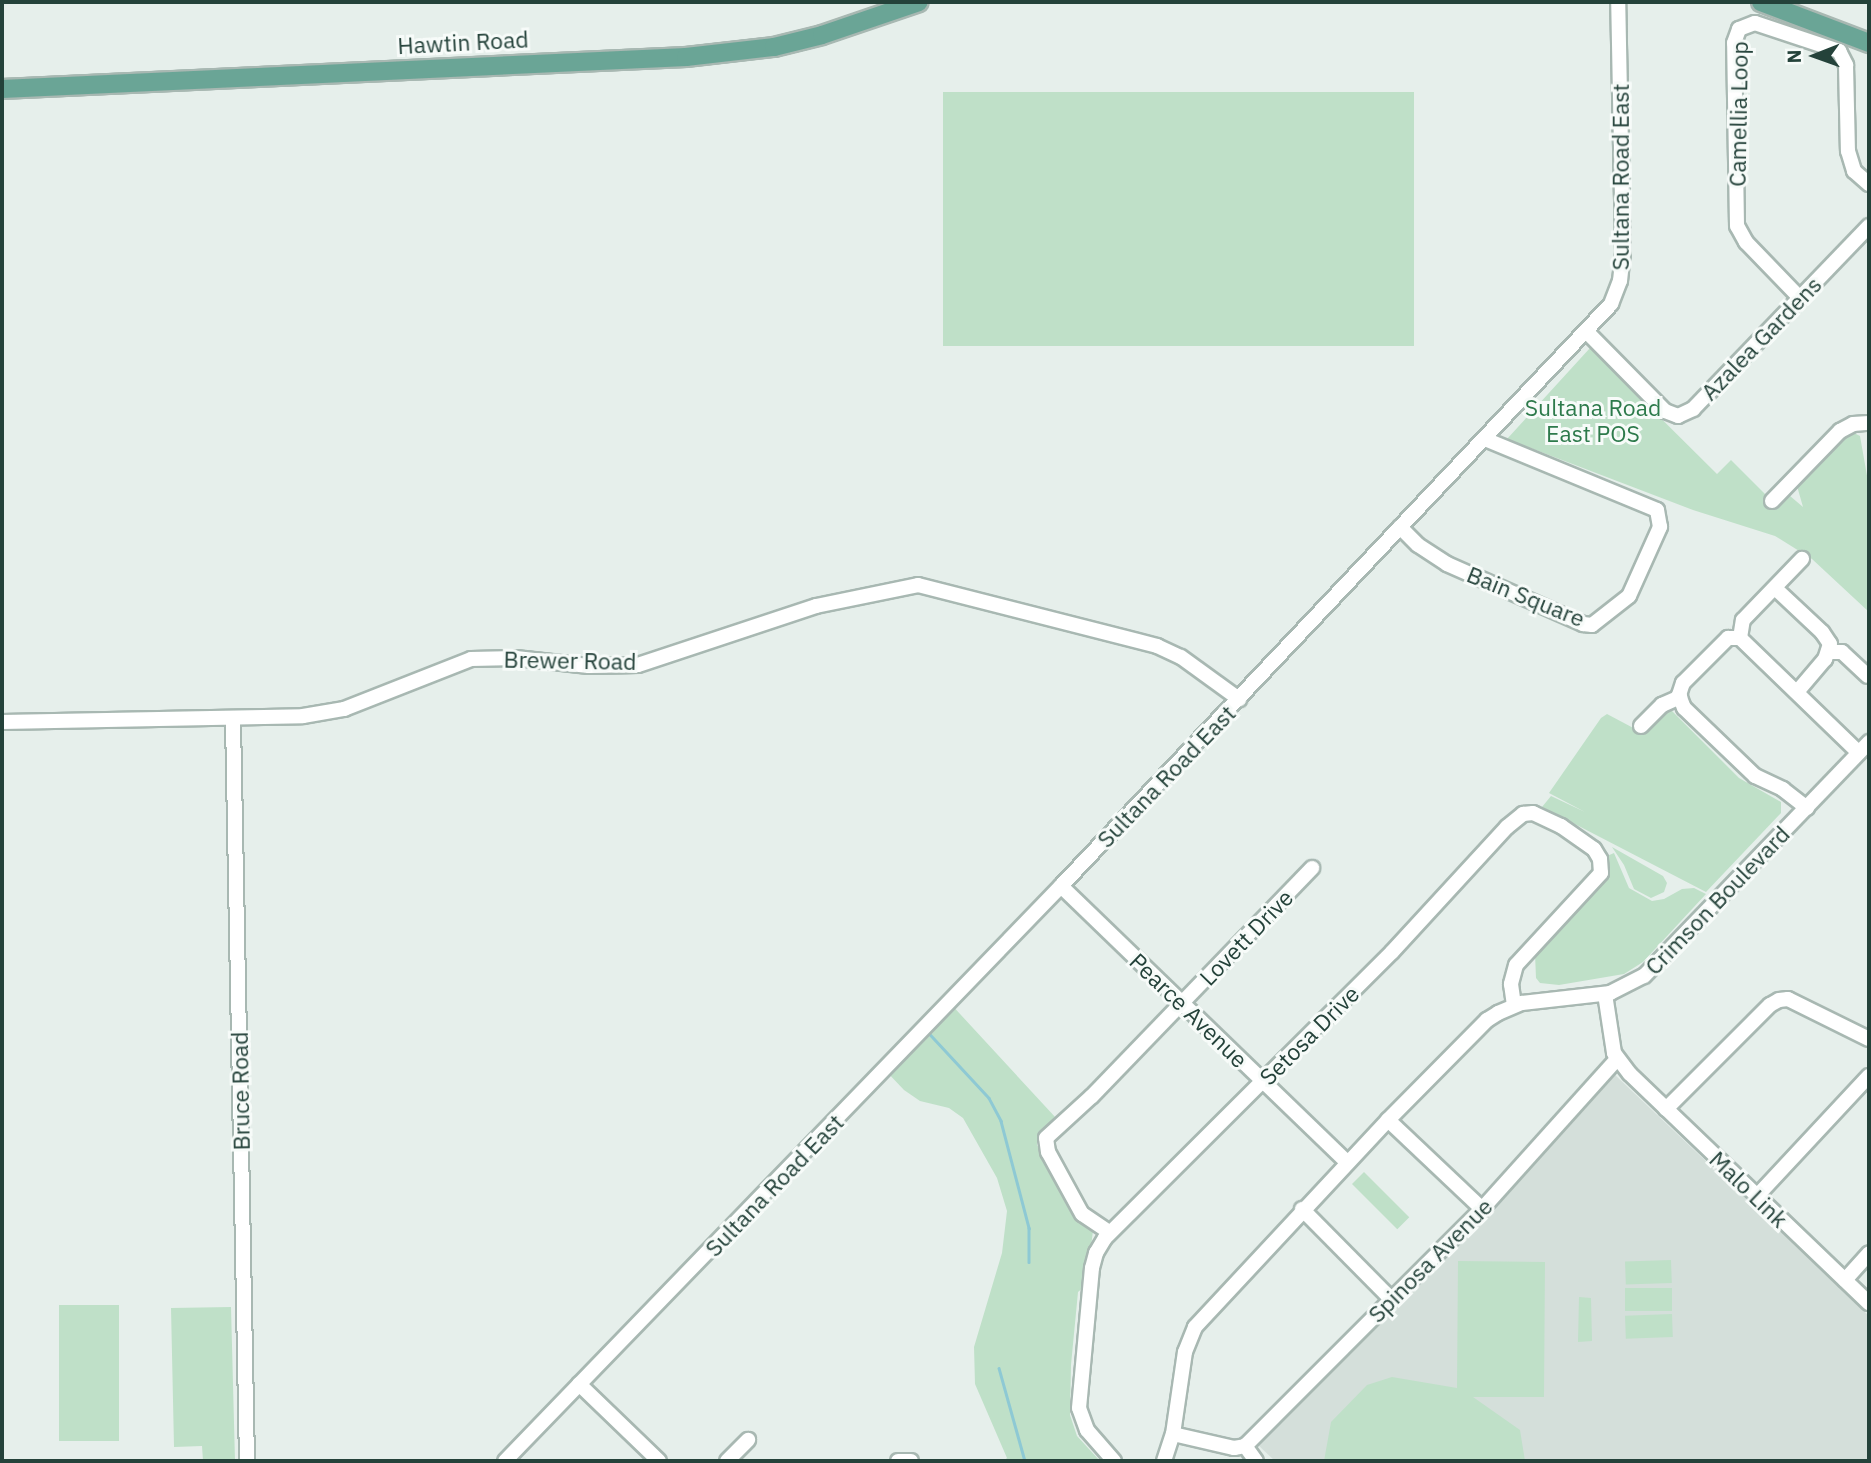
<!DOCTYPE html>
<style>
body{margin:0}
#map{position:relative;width:1871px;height:1463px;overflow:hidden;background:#e6efeb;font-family:"IBM Plex Sans",sans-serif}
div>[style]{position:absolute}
.built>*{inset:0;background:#d4dfda}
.green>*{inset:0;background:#bfe0c8;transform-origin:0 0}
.stream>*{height:2.5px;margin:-1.25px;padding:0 1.25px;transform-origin:1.25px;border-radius:1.25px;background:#8ec9d4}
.roads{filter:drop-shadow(2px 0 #a8b8b2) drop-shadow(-2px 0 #a8b8b2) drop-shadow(0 2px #a8b8b2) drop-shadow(0 -2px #a8b8b2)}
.minor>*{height:14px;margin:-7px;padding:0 7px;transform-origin:7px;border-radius:7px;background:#fff}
.major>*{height:18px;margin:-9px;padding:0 9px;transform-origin:9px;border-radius:9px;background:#6aa596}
span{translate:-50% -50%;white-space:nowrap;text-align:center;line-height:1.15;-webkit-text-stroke:6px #f7fbf9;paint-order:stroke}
.street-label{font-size:23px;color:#24423a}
.park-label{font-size:23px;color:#2d7a4b}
.frame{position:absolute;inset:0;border:4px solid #24423a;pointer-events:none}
.north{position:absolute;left:1780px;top:21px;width:70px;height:70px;-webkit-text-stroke:5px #f7fbf9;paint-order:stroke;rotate:269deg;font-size:19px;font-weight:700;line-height:28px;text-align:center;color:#24423a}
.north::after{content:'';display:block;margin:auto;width:24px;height:32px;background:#24423a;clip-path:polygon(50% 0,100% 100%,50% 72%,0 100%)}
</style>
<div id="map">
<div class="built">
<i style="clip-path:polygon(1613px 1073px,1869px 1316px,1869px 1461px,1275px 1461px,1257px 1444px)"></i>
</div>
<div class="green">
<i style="left:943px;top:92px;width:471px;height:254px"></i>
<i style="clip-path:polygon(1590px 348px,1717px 474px,1731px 460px,1772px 501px,1783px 490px,1803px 507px,1797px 486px,1850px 431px,1860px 436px,1869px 487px,1869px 612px,1812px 559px,1775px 536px,1693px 510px,1507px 439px)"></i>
<i style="clip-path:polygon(1669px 708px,1739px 778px,1781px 802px,1781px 813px,1706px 892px,1542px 807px,1551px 796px,1585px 812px,1549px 793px,1601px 718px,1607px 714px,1639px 731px)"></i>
<i style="clip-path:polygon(1612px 847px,1663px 876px,1667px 883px,1664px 892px,1651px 898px,1634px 889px,1624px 865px)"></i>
<i style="clip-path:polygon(1614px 853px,1629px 888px,1652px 901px,1664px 899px,1682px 889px,1694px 888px,1706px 894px,1643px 962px,1624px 974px,1559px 985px,1540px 983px,1536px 978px,1535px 954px,1607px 878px,1609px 863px,1607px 856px)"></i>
<i style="clip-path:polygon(949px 1002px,1056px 1118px,1037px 1138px,1037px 1145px,1076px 1214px,1093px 1231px,1086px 1285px,1078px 1292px,1071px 1365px,1070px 1415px,1077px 1436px,1100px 1461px,1004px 1461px,1007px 1458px,975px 1384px,974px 1347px,1002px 1253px,1007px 1211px,997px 1178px,963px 1118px,949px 1108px,920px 1101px,904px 1090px,885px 1070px)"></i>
<i style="left:1364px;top:1172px;width:64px;height:17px;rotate:45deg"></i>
<i style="left:1671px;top:1260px;width:23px;height:46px;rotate:88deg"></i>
<i style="clip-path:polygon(1458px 1261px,1545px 1262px,1544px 1397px,1473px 1397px,1520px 1430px,1525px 1461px,1324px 1461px,1331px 1422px,1367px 1385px,1392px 1377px,1457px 1388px)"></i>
<i style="left:1672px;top:1288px;width:23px;height:47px;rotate:90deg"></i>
<i style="clip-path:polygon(1579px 1297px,1591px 1298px,1592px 1341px,1578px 1342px)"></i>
<i style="left:119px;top:1305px;width:136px;height:60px;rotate:90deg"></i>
<i style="clip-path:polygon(231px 1307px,235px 1461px,203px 1461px,202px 1446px,174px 1447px,171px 1308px)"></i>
<i style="left:1672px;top:1314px;width:23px;height:47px;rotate:88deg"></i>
</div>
<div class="stream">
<i style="left:927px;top:1031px;width:91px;rotate:47.2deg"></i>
<i style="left:989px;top:1098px;width:26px;rotate:62deg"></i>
<i style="left:1001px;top:1121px;width:111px;rotate:75.3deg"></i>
<i style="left:1029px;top:1228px;width:34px;rotate:90deg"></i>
<i style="left:999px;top:1368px;width:97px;rotate:74.4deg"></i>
</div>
<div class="roads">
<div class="minor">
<i style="left:1800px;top:298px;width:78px;rotate:-134deg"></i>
<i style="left:1746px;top:242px;width:18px;rotate:-119deg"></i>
<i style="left:1737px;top:226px;width:183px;rotate:-90.9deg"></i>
<i style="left:1734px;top:43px;width:15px;rotate:-70deg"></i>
<i style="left:1739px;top:29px;width:17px;rotate:-21deg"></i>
<i style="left:1755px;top:23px;width:89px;rotate:18.4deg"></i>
<i style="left:1839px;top:51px;width:16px;rotate:63deg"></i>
<i style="left:1846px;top:65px;width:86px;rotate:88.7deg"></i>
<i style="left:1848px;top:151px;width:21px;rotate:73deg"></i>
<i style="left:1854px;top:171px;width:20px;rotate:41deg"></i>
<i style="left:1587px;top:332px;width:111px;rotate:45.4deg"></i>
<i style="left:1665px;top:411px;width:14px;rotate:21deg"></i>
<i style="left:1678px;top:416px;width:17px;rotate:-25deg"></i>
<i style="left:1693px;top:409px;width:254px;rotate:-46.1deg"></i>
<i style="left:1772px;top:501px;width:98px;rotate:-45.8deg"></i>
<i style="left:1840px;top:431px;width:15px;rotate:-28deg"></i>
<i style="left:1853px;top:424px;width:16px;rotate:-4deg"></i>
<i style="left:1400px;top:527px;width:25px;rotate:45deg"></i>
<i style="left:1418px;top:545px;width:35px;rotate:33deg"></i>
<i style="left:1447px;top:564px;width:149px;rotate:23.8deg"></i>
<i style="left:1583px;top:624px;width:9px;rotate:6deg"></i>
<i style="left:1592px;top:625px;width:47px;rotate:-38.1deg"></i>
<i style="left:1629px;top:596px;width:76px;rotate:-65.8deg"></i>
<i style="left:1660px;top:527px;width:17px;rotate:-100deg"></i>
<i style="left:1657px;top:510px;width:186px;rotate:-157.6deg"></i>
<i style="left:1776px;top:589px;width:63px;rotate:43.1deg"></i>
<i style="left:1822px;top:632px;width:14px;rotate:56deg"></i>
<i style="left:1830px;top:644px;width:16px;rotate:108deg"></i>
<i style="left:1825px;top:659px;width:43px;rotate:130.3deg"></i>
<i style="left:1740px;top:638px;width:18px;rotate:-81deg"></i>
<i style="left:1743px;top:620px;width:85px;rotate:-46deg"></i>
<i style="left:1829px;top:652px;width:13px"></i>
<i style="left:1842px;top:652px;width:35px;rotate:43deg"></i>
<i style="left:233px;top:720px;width:741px;rotate:88.92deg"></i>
<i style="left:2px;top:722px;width:301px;rotate:-1.1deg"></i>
<i style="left:303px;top:716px;width:42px;rotate:-9.7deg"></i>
<i style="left:344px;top:709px;width:136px;rotate:-21.5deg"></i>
<i style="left:471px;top:659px;width:45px;rotate:-1.3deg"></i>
<i style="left:516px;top:658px;width:73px;rotate:6.3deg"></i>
<i style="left:589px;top:666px;width:49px;rotate:-1.2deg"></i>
<i style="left:638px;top:665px;width:188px;rotate:-18.3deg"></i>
<i style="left:816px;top:606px;width:104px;rotate:-11.6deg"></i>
<i style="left:918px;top:585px;width:247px;rotate:14.3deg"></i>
<i style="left:1157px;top:646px;width:26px;rotate:25deg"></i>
<i style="left:1181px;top:657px;width:72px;rotate:35.9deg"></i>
<i style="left:1641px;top:726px;width:30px;rotate:-45deg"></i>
<i style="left:1662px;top:705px;width:20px;rotate:-24deg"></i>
<i style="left:1807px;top:808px;width:31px;rotate:-142deg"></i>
<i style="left:1783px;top:789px;width:31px;rotate:-155deg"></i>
<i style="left:1755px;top:776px;width:98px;rotate:-136.2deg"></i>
<i style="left:1684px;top:708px;width:14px;rotate:-111deg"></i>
<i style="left:1679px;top:695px;width:13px;rotate:-72deg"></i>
<i style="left:1683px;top:683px;width:64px;rotate:-45deg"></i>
<i style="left:1728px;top:638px;width:12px"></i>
<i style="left:1740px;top:638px;width:165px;rotate:44deg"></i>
<i style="left:1061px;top:886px;width:397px;rotate:44deg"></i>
<i style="left:1605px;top:994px;width:60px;rotate:81.3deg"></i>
<i style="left:1614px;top:1053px;width:26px;rotate:53deg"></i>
<i style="left:1630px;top:1074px;width:331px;rotate:43.8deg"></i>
<i style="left:1666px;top:1109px;width:147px;rotate:-45deg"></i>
<i style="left:1770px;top:1005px;width:10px;rotate:-29deg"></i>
<i style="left:1779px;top:1000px;width:9px;rotate:-6deg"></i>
<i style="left:1788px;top:999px;width:90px;rotate:26.3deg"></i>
<i style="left:1388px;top:1120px;width:129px;rotate:43.4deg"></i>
<i style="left:1757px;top:1196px;width:164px;rotate:-47deg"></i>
<i style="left:1302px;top:1209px;width:127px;rotate:45.3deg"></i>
<i style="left:1109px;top:1232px;width:32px;rotate:-146deg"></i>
<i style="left:1082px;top:1214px;width:71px;rotate:-118.7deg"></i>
<i style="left:1048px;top:1152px;width:14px;rotate:-98deg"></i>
<i style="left:1046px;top:1138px;width:62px;rotate:-42.4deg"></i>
<i style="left:1092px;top:1096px;width:317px;rotate:-46deg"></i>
<i style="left:1845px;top:1280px;width:36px;rotate:-48deg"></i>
<i style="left:579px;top:1384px;width:111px;rotate:43.9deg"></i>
<i style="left:1173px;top:1434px;width:63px;rotate:12.9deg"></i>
<i style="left:1234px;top:1448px;width:11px;rotate:-10deg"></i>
<i style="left:505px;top:1461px;width:800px;rotate:-45.96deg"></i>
<i style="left:1061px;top:886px;width:801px;rotate:-46.62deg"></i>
<i style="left:1611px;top:304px;width:25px;rotate:-69deg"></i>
<i style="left:1620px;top:281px;width:29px;rotate:-84deg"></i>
<i style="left:1623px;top:252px;width:250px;rotate:-91.1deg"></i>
<i style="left:727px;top:1461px;width:30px;rotate:-45deg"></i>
<i style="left:898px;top:1461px;width:13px"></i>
<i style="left:1114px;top:1461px;width:41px;rotate:-131.1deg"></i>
<i style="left:1087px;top:1430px;width:23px;rotate:-110deg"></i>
<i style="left:1079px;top:1408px;width:141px;rotate:-84.7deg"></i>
<i style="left:1092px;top:1268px;width:16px;rotate:-75deg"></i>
<i style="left:1096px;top:1253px;width:17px;rotate:-59deg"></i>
<i style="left:1105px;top:1238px;width:405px;rotate:-44.9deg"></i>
<i style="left:1392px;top:952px;width:170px;rotate:-47.4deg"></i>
<i style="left:1507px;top:827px;width:21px;rotate:-39deg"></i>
<i style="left:1523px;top:814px;width:10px;rotate:-6deg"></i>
<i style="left:1533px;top:813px;width:31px;rotate:25deg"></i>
<i style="left:1561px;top:826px;width:40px;rotate:34.9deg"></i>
<i style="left:1594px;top:849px;width:12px;rotate:59deg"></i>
<i style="left:1600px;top:859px;width:14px;rotate:86deg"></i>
<i style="left:1601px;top:873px;width:125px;rotate:132.7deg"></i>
<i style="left:1516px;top:965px;width:20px;rotate:105deg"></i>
<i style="left:1511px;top:984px;width:21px;rotate:82deg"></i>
<i style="left:1164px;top:1461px;width:28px;rotate:-72deg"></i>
<i style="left:1173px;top:1434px;width:83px;rotate:-81.7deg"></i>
<i style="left:1185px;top:1352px;width:27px;rotate:-68deg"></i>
<i style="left:1195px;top:1327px;width:283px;rotate:-47deg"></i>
<i style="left:1388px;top:1120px;width:141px;rotate:-45.3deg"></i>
<i style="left:1487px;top:1020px;width:13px;rotate:-32deg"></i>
<i style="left:1498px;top:1013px;width:26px;rotate:-23deg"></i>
<i style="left:1522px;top:1003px;width:89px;rotate:-6.5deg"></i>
<i style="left:1610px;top:993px;width:38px;rotate:-27deg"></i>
<i style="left:1644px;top:976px;width:325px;rotate:-46.1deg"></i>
<i style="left:1256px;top:1461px;width:19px;rotate:-126deg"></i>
<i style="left:1245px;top:1446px;width:335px;rotate:-45deg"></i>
<i style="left:1482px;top:1209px;width:202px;rotate:-48deg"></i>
</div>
<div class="major">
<i style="left:1761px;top:2px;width:116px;rotate:20.8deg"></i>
<i style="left:2px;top:89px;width:685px;rotate:-2.68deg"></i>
<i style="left:686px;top:57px;width:89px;rotate:-6.5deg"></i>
<i style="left:774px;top:47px;width:49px;rotate:-14deg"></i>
<i style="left:822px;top:35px;width:102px;rotate:-18.8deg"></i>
</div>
</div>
<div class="street-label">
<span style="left:463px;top:42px;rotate:-3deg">Hawtin Road</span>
<span style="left:1738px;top:114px;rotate:-89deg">Camellia Loop</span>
<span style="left:1620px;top:177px;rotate:-90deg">Sultana Road East</span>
<span style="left:1761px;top:338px;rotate:-46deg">Azalea Gardens</span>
<span style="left:1526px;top:596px;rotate:22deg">Bain Square</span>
<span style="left:570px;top:660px;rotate:1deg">Brewer Road</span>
<span style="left:1166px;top:776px;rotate:-46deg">Sultana Road East</span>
<span style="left:1717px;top:900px;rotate:-46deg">Crimson Boulevard</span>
<span style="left:1246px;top:937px;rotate:-46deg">Lovett Drive</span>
<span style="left:1189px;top:1010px;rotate:44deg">Pearce Avenue</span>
<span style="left:1309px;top:1035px;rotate:-45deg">Setosa Drive</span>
<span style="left:240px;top:1091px;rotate:-91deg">Bruce Road</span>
<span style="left:774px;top:1185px;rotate:-46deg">Sultana Road East</span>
<span style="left:1749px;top:1189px;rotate:44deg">Malo Link</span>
<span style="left:1430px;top:1260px;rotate:-45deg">Spinosa Avenue</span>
</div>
<div class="park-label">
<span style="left:1593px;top:420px">Sultana Road<br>East POS</span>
</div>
<div class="frame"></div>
<div class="north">N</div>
</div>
